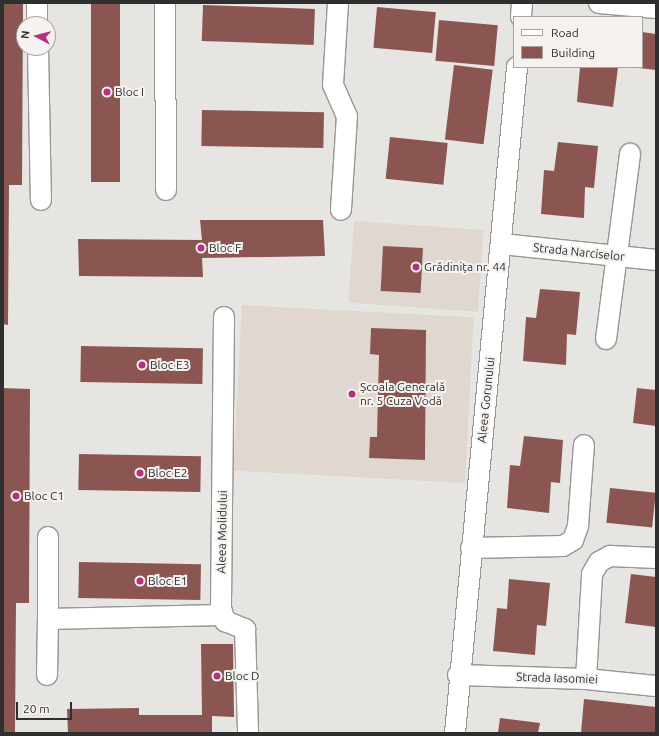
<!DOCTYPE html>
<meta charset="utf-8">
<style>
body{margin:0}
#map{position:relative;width:659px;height:736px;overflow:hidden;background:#e7e5e2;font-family:Ubuntu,sans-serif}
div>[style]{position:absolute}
.built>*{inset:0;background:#e0d8d0;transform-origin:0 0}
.building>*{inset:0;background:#8b5652;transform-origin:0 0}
.roads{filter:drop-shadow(1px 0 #989593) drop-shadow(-1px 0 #989593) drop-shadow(0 1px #989593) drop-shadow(0 -1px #989593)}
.minor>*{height:20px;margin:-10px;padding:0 10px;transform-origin:10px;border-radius:10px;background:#fff}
.dots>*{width:11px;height:11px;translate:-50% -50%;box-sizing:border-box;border:2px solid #f5f2ef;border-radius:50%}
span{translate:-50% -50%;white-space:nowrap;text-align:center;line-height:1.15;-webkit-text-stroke:4px #f5f2ef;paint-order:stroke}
.poi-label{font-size:12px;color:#302f2f}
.left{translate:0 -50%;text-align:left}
.street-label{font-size:12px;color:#302f2f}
.frame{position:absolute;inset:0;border:4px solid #302f2f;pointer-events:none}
.legend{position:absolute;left:513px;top:16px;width:130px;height:52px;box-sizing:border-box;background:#f5f2ef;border:1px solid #a6a4a2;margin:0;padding:5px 7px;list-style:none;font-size:12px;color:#302f2f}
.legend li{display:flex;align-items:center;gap:8px;height:20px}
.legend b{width:20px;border:1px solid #a6a4a2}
.north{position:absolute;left:16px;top:16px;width:40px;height:40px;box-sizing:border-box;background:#f5f2ef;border:1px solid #a6a4a2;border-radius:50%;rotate:277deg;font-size:11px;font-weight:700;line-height:16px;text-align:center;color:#302f2f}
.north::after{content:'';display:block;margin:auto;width:14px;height:18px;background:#b2327f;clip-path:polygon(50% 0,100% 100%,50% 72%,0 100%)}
.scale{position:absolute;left:16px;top:702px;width:56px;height:18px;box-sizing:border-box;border:2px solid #302f2f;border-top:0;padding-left:5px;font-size:12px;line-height:14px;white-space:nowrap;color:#302f2f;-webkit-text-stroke:3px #f5f2ef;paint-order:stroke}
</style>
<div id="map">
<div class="built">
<i style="left:354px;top:221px;width:130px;height:82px;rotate:4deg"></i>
<i style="left:242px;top:305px;width:232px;height:166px;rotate:3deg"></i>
</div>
<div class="building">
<i style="clip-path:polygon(3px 3px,23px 3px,22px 185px,9px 185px,8px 325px,3px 324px)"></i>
<i style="left:91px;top:3px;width:29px;height:179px"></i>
<i style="left:203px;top:5px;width:112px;height:36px;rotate:2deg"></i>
<i style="left:377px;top:7px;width:59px;height:41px;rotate:5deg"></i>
<i style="left:439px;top:20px;width:59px;height:41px;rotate:5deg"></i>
<i style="clip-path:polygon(642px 32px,656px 34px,656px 70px,639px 68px,642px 67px)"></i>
<i style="left:454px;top:65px;width:39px;height:75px;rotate:7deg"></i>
<i style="clip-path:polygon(580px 67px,618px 67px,613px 107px,577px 102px)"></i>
<i style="left:202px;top:110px;width:122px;height:36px;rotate:1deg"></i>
<i style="left:390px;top:137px;width:58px;height:42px;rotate:6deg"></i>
<i style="clip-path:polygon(558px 142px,598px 146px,594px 188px,585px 187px,584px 218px,541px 214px,544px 170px,554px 171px)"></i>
<i style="clip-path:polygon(200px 220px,323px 220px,325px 256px,202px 258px,203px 277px,79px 276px,78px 239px,202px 240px)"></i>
<i style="left:383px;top:246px;width:40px;height:45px;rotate:3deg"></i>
<i style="clip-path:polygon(540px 289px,580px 292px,576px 335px,567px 334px,566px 365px,523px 361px,526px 317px,536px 318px)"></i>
<i style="clip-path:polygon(371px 328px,426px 330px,425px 460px,369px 458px,370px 437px,377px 437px,379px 355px,370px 354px)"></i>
<i style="left:81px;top:346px;width:122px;height:36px;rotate:1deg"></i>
<i style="clip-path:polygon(3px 388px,30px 389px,29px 603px,16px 603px,15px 733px,3px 733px)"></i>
<i style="clip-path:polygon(637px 388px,656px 390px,656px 426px,633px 423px)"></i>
<i style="clip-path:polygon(524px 436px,563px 440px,560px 483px,551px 482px,549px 513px,507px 508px,510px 465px,520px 466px)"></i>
<i style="left:79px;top:454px;width:122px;height:36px;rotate:1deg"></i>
<i style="left:610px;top:488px;width:46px;height:35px;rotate:6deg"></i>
<i style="left:79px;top:562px;width:122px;height:36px;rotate:1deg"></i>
<i style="clip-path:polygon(631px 574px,656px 577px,656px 627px,625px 623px)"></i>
<i style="clip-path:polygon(509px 579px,550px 583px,546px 626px,537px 625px,535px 655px,493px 651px,497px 608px,507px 609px)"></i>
<i style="clip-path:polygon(201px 644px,233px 644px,234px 717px,212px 716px,212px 733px,68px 733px,67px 709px,139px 708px,139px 715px,202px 715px)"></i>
<i style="clip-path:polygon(584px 699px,656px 707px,656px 733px,581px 733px)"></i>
<i style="clip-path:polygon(500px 718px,540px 723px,538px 733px,498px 733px)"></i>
</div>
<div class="roads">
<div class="minor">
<i style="left:37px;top:3px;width:21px;rotate:90deg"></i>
<i style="left:165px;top:3px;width:187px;rotate:89.7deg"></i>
<i style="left:338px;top:3px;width:82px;rotate:93.5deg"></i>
<i style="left:333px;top:85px;width:34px;rotate:66deg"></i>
<i style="left:347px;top:116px;width:94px;rotate:93.7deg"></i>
<i style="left:599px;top:3px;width:57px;rotate:5deg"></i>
<i style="left:521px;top:17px;width:14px;rotate:-86deg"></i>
<i style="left:38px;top:48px;width:152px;rotate:88.9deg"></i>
<i style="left:502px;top:244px;width:155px;rotate:5.9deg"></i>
<i style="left:224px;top:317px;width:291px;rotate:90.6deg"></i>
<i style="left:221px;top:608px;width:14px;rotate:73deg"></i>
<i style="left:225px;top:621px;width:22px;rotate:22deg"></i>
<i style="left:245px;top:629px;width:104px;rotate:88.3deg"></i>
<i style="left:606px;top:339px;width:187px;rotate:-82.6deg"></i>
<i style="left:48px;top:537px;width:82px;rotate:90deg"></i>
<i style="left:48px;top:619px;width:174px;rotate:-1.3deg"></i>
<i style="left:471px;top:548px;width:92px;rotate:-1.2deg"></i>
<i style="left:563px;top:546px;width:12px;rotate:-31deg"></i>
<i style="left:573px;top:540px;width:15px;rotate:-70deg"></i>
<i style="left:578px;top:526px;width:81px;rotate:-85.8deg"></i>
<i style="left:47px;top:675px;width:56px;rotate:-89deg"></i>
<i style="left:458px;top:675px;width:128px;rotate:1.8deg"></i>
<i style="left:586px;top:679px;width:70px;rotate:5.7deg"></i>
<i style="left:586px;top:679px;width:105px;rotate:-86.7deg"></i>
<i style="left:592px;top:574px;width:14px;rotate:-60deg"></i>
<i style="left:599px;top:562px;width:13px;rotate:-29deg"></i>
<i style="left:610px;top:556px;width:46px;rotate:2.5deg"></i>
<i style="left:455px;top:733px;width:669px;rotate:-84.68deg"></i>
</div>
</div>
<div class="dots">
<i style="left:107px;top:92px;background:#b2327f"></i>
<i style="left:201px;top:248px;background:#b2327f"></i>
<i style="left:416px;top:267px;background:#b2327f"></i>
<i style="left:142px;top:365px;background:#b2327f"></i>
<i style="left:352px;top:394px;background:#b2327f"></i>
<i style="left:140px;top:473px;background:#b2327f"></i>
<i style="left:16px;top:496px;background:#b2327f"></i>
<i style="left:140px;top:581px;background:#b2327f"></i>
<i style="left:217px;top:676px;background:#b2327f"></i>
</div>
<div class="poi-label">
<span class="left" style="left:115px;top:92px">Bloc I</span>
<span class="left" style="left:209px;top:248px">Bloc F</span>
<span class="left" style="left:424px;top:267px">Grădinița nr. 44</span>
<span class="left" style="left:150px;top:365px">Bloc E3</span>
<span class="left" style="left:360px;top:394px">Școala Generală<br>nr. 5 Cuza Vodă</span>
<span class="left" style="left:148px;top:473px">Bloc E2</span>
<span class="left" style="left:24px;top:496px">Bloc C1</span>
<span class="left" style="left:148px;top:581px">Bloc E1</span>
<span class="left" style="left:225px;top:676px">Bloc D</span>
</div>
<div class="street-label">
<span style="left:579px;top:252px;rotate:6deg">Strada Narciselor</span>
<span style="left:486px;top:400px;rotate:-84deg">Aleea Gorunului</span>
<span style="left:222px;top:532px;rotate:-89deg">Aleea Molidului</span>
<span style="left:557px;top:678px;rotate:2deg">Strada Iasomiei</span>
</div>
<div class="frame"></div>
<ul class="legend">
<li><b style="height:5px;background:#fff"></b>Road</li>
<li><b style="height:11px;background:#8b5652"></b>Building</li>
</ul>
<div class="north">N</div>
<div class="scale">20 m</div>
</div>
